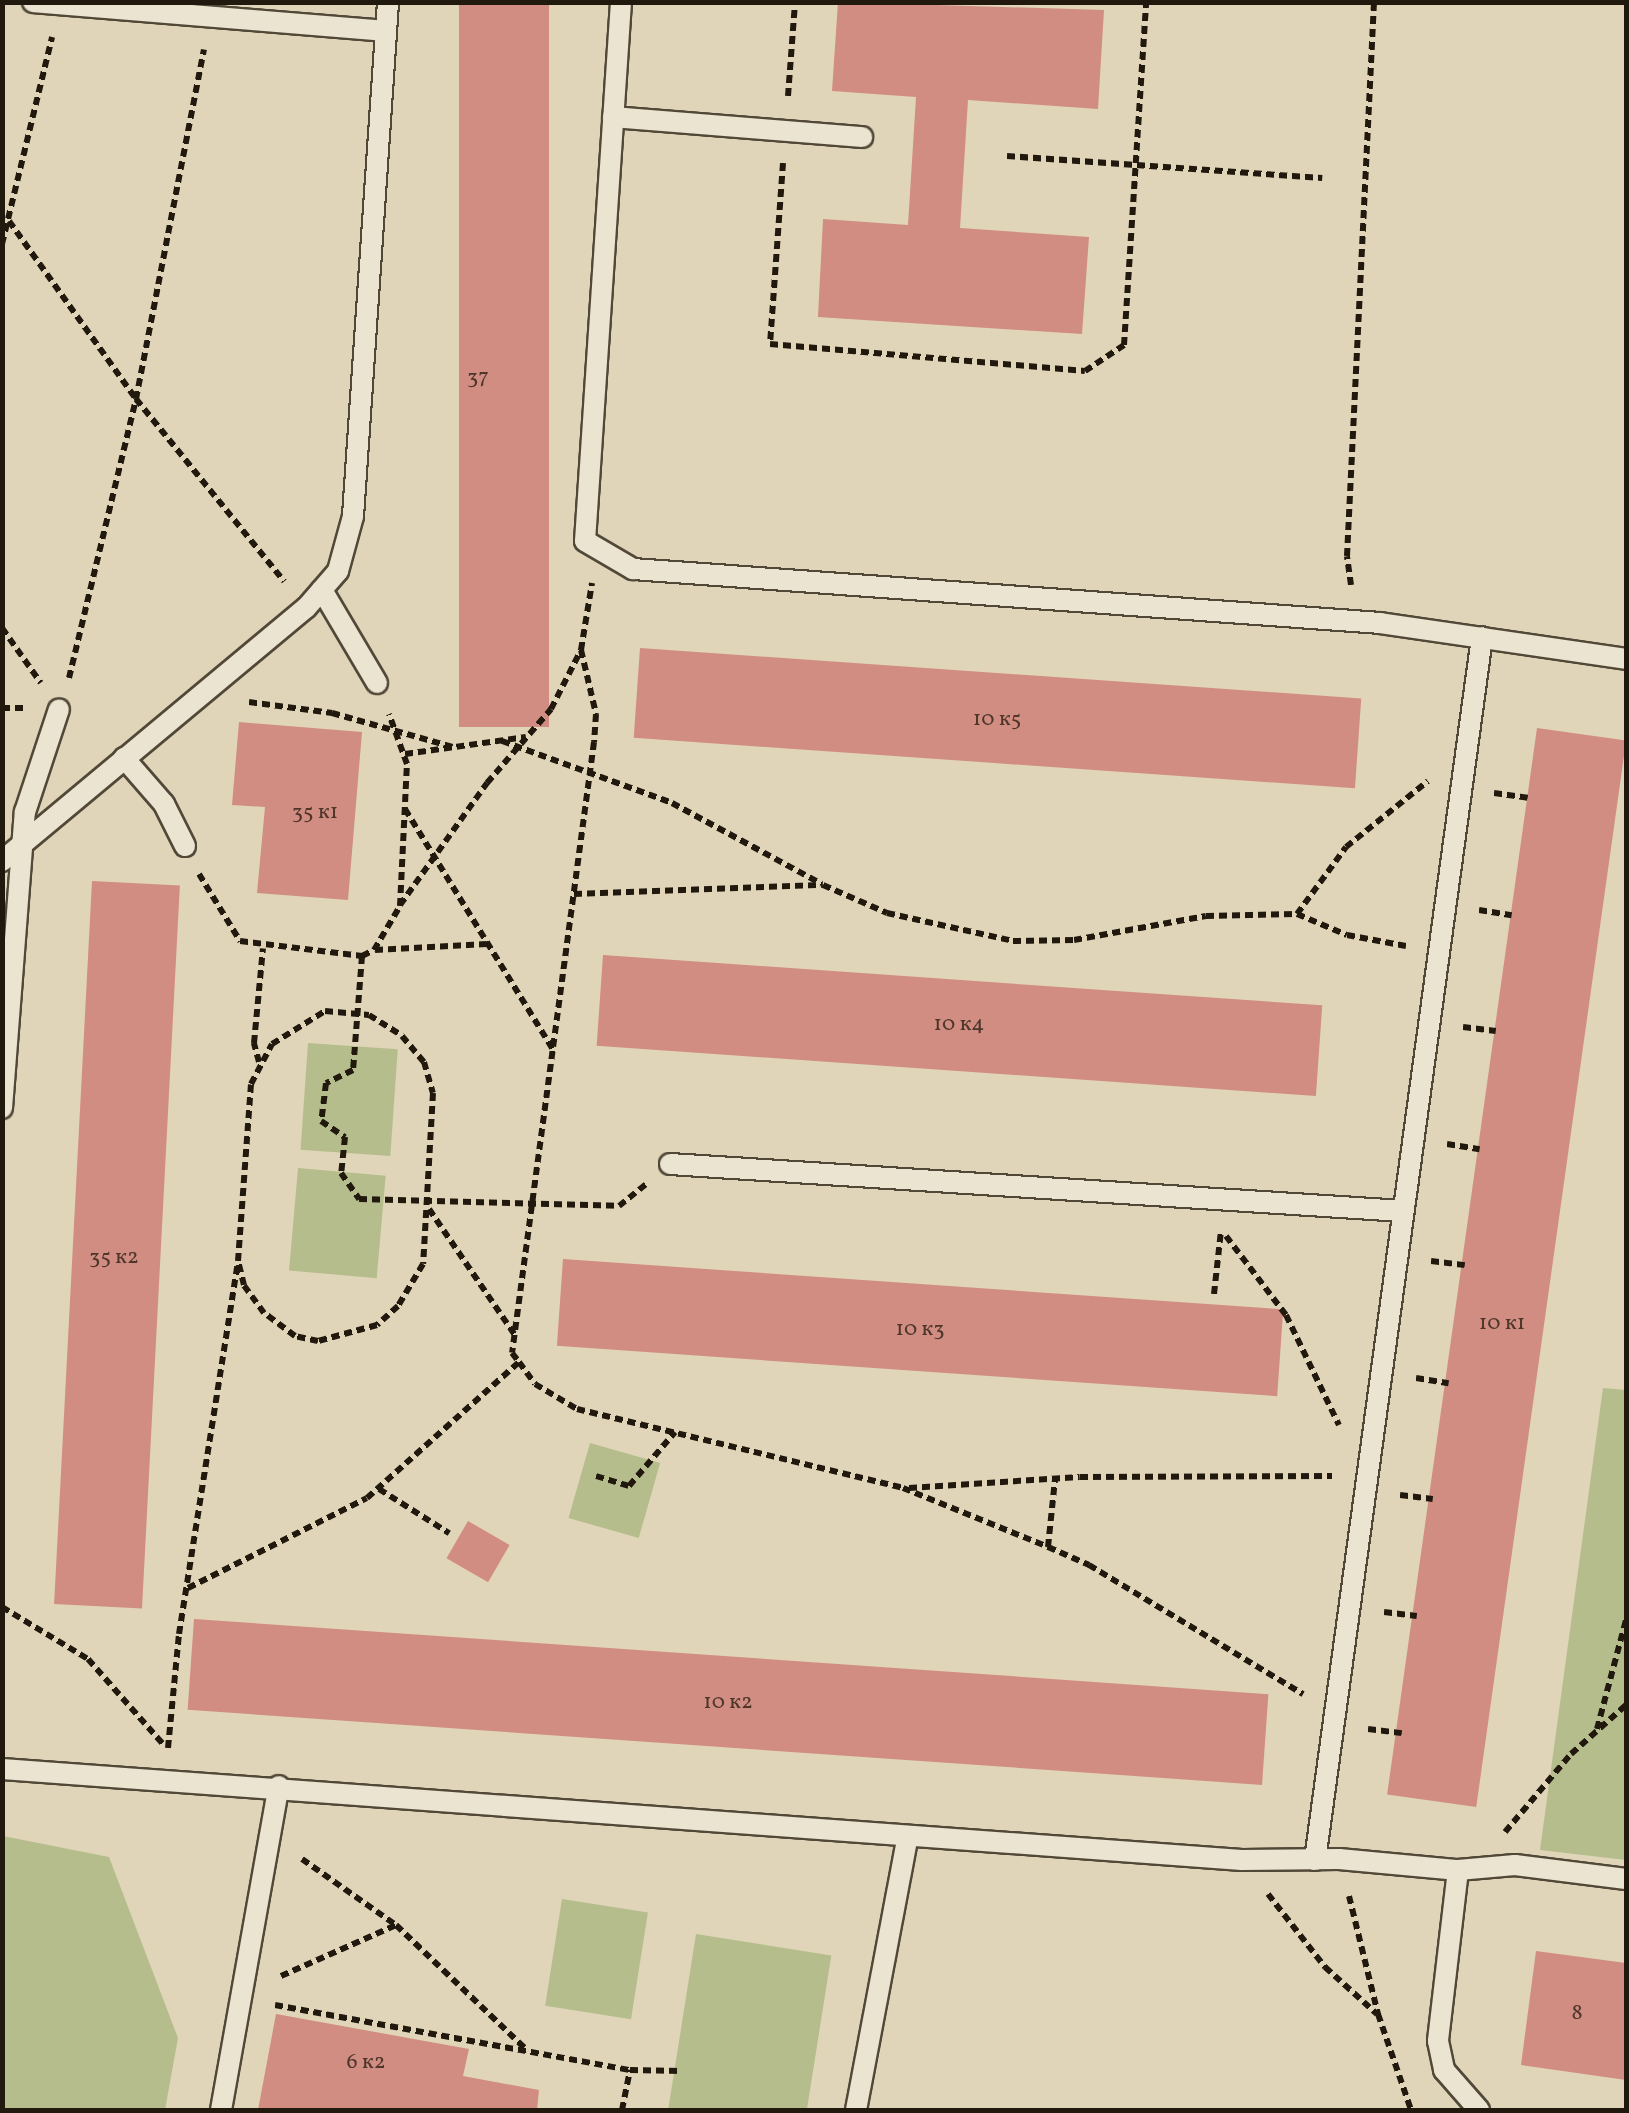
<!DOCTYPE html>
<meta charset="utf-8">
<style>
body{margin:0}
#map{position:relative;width:1629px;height:2113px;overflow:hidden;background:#e0d5b8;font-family:Vollkorn,serif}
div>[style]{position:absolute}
.green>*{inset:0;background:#b5bd8d;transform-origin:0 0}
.building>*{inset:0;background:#d18d82;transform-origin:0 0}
.path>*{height:6px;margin-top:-3px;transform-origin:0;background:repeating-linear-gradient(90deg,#22190e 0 8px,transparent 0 13px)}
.roads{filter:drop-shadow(2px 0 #524838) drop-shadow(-2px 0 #524838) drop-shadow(0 2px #524838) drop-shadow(0 -2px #524838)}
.service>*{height:20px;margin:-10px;padding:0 10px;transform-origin:10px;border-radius:10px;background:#ebe4d1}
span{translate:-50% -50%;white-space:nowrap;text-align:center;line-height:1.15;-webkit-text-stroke:9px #ebe4d1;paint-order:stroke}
.number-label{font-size:22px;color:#4e362b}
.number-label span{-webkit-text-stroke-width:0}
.frame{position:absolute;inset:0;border:5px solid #22190e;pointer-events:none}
</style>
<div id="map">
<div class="green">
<i style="left:308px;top:1043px;width:90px;height:107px;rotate:4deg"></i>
<i style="left:298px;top:1168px;width:88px;height:103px;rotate:5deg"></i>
<i style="clip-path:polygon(1603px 1388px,1626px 1390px,1626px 1860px,1540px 1850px)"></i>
<i style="left:590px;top:1443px;width:73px;height:78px;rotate:16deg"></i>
<i style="clip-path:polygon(3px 1836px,109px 1857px,178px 2038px,165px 2110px,3px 2110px)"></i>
<i style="left:562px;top:1899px;width:87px;height:108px;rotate:9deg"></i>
<i style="left:696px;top:1934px;width:137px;height:178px;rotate:9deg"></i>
</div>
<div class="building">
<i style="left:459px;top:2px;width:90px;height:725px"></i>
<i style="clip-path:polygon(838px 2px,1104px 10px,1098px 109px,968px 100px,960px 228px,1089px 237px,1082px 334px,818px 317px,823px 219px,908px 225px,916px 97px,832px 91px)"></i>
<i style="left:640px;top:648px;width:723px;height:90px;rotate:4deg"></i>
<i style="clip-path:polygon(239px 722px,362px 732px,348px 900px,257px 893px,265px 807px,232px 805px)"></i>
<i style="left:1537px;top:728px;width:90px;height:1077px;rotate:8deg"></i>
<i style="left:92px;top:881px;width:88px;height:724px;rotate:3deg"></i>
<i style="left:603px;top:955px;width:721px;height:91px;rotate:4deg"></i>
<i style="left:563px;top:1259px;width:722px;height:87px;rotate:4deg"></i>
<i style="left:468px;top:1521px;width:48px;height:43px;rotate:30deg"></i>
<i style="left:194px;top:1619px;width:1077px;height:91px;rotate:4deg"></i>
<i style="clip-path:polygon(1536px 1951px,1626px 1963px,1626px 2080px,1521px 2065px)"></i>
<i style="clip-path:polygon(276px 2014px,469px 2049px,463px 2076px,539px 2090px,537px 2110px,258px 2110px)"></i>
</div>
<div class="path">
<i style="left:788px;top:96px;width:94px;rotate:-85.7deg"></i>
<i style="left:1007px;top:156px;width:316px;rotate:4deg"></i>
<i style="left:783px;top:163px;width:181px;rotate:94.1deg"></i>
<i style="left:770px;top:344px;width:316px;rotate:4.9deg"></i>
<i style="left:1085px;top:371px;width:47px;rotate:-33.7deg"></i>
<i style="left:1124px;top:345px;width:344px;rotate:-86.3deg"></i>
<i style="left:9px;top:221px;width:219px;rotate:54.5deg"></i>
<i style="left:136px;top:399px;width:235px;rotate:50.9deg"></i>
<i style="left:2px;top:244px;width:213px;rotate:-76.4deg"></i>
<i style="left:1351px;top:585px;width:29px;rotate:-98deg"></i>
<i style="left:1347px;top:556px;width:555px;rotate:-87.21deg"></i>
<i style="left:2px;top:628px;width:67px;rotate:54.7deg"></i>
<i style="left:581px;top:650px;width:66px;rotate:76.8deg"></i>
<i style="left:596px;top:714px;width:28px;rotate:94deg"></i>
<i style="left:594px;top:742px;width:616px;rotate:97.64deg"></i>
<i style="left:512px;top:1353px;width:11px;rotate:52deg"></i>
<i style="left:519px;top:1362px;width:27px;rotate:54deg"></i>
<i style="left:535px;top:1384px;width:49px;rotate:30.8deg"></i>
<i style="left:577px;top:1409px;width:335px;rotate:13.6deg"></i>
<i style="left:903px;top:1488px;width:157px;rotate:22.1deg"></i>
<i style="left:1048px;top:1547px;width:45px;rotate:23.7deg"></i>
<i style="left:1089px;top:1565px;width:250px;rotate:31.1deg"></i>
<i style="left:69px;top:678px;width:287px;rotate:-76.5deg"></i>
<i style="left:136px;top:399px;width:356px;rotate:-79deg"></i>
<i style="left:249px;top:702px;width:84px;rotate:7.5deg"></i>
<i style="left:332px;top:713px;width:126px;rotate:15.7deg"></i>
<i style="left:2px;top:708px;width:21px"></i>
<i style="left:502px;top:741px;width:181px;rotate:20deg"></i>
<i style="left:672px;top:803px;width:170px;rotate:28.4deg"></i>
<i style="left:405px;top:754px;width:122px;rotate:-8deg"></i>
<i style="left:1494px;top:793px;width:34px;rotate:8deg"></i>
<i style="left:405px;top:809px;width:283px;rotate:58.4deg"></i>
<i style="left:199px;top:874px;width:79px;rotate:58.5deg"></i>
<i style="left:240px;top:941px;width:123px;rotate:7deg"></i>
<i style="left:362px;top:956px;width:13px;rotate:-27deg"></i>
<i style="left:374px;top:950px;width:51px;rotate:-59.4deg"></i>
<i style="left:400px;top:906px;width:142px;rotate:-87.2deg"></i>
<i style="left:407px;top:764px;width:53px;rotate:-109.8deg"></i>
<i style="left:574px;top:894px;width:249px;rotate:-2.1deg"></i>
<i style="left:823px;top:885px;width:70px;rotate:23.6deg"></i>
<i style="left:887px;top:913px;width:129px;rotate:12.5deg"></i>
<i style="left:1013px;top:941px;width:61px;rotate:-0.9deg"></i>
<i style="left:1074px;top:940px;width:134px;rotate:-10.3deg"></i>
<i style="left:1206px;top:916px;width:91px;rotate:-1.3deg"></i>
<i style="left:1297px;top:914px;width:54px;rotate:22.8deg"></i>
<i style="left:1347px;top:935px;width:60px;rotate:10.6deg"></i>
<i style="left:400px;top:905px;width:150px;rotate:-54.5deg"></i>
<i style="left:487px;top:783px;width:98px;rotate:-49.1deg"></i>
<i style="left:551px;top:709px;width:66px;rotate:-63deg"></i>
<i style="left:581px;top:650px;width:68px;rotate:-80.7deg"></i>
<i style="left:1479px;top:910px;width:33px;rotate:9deg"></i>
<i style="left:1297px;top:914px;width:83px;rotate:-53.8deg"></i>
<i style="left:1346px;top:847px;width:105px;rotate:-38.8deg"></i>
<i style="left:375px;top:950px;width:112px;rotate:-3.1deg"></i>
<i style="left:362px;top:956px;width:114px;rotate:94.5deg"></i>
<i style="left:353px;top:1070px;width:30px;rotate:154deg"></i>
<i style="left:326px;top:1083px;width:38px;rotate:97deg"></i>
<i style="left:321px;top:1121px;width:29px;rotate:34deg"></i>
<i style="left:345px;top:1137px;width:36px;rotate:96deg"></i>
<i style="left:341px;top:1173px;width:32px;rotate:55deg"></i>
<i style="left:359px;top:1199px;width:260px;rotate:1.5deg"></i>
<i style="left:619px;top:1206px;width:35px;rotate:-39deg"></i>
<i style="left:325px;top:1011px;width:44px;rotate:5.2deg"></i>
<i style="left:369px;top:1015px;width:39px;rotate:32deg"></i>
<i style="left:402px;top:1036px;width:34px;rotate:50deg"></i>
<i style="left:424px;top:1062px;width:32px;rotate:74deg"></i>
<i style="left:433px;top:1093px;width:171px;rotate:93.3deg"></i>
<i style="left:423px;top:1264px;width:49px;rotate:120.8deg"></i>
<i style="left:398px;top:1306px;width:28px;rotate:138deg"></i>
<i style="left:377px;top:1325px;width:61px;rotate:164.8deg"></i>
<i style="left:318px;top:1341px;width:24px;rotate:-168deg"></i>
<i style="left:295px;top:1336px;width:39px;rotate:-143deg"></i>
<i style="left:264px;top:1313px;width:34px;rotate:-126deg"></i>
<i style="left:244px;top:1285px;width:25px;rotate:-104deg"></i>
<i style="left:238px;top:1261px;width:177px;rotate:-85.8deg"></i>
<i style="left:251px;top:1084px;width:45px;rotate:-62.3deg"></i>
<i style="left:272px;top:1044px;width:62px;rotate:-31.9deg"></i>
<i style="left:1463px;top:1027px;width:33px;rotate:7deg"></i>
<i style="left:259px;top:1062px;width:20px;rotate:-105deg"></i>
<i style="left:254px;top:1043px;width:95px;rotate:-84.6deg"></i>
<i style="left:1447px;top:1144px;width:33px;rotate:9deg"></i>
<i style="left:429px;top:1209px;width:153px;rotate:55.7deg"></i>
<i style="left:1226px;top:1236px;width:99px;rotate:52.8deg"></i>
<i style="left:1286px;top:1315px;width:122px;rotate:64.3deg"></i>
<i style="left:1431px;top:1261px;width:34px;rotate:7deg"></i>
<i style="left:1214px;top:1294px;width:63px;rotate:-83.7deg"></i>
<i style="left:1416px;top:1378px;width:33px;rotate:9deg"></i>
<i style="left:596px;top:1476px;width:34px;rotate:17deg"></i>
<i style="left:629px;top:1486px;width:71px;rotate:-49.6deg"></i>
<i style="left:909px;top:1488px;width:171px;rotate:-3.7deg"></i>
<i style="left:1080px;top:1477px;width:252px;rotate:-0.2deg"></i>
<i style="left:379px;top:1489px;width:83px;rotate:32.2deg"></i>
<i style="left:1400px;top:1495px;width:33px;rotate:7deg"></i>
<i style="left:1048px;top:1547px;width:68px;rotate:-84.1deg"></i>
<i style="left:188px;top:1588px;width:200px;rotate:-26.7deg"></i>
<i style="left:367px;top:1498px;width:204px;rotate:-41.8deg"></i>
<i style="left:2px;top:1607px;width:100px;rotate:31.2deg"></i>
<i style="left:88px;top:1659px;width:113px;rotate:48.6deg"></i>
<i style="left:1384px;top:1612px;width:33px;rotate:7deg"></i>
<i style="left:1368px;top:1729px;width:34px;rotate:7deg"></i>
<i style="left:1597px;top:1729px;width:113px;rotate:-75.1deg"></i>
<i style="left:168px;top:1748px;width:115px;rotate:-84.5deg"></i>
<i style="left:179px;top:1634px;width:373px;rotate:-81deg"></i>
<i style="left:1505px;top:1832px;width:102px;rotate:-49.8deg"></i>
<i style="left:1571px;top:1754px;width:74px;rotate:-41.7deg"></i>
<i style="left:302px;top:1859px;width:115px;rotate:35.1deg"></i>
<i style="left:396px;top:1925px;width:182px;rotate:43.7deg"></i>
<i style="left:1268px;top:1894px;width:93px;rotate:52deg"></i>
<i style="left:1325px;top:1967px;width:70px;rotate:42.1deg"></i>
<i style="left:1349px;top:1896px;width:122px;rotate:76.2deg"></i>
<i style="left:1378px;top:2014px;width:102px;rotate:71deg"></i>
<i style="left:281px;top:1976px;width:126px;rotate:-23.9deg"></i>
<i style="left:275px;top:2005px;width:361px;rotate:10.4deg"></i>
<i style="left:630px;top:2070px;width:52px;rotate:1.1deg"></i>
<i style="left:622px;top:2110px;width:41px;rotate:-78.7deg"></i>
</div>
<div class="roads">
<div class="service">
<i style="left:33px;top:2px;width:354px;rotate:4.7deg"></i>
<i style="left:621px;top:2px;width:540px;rotate:93.82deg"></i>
<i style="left:585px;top:541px;width:56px;rotate:30.3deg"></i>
<i style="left:633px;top:569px;width:749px;rotate:4.13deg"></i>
<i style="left:1380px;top:623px;width:249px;rotate:8.3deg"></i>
<i style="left:613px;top:117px;width:250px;rotate:4.6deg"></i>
<i style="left:322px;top:590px;width:108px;rotate:59.4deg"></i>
<i style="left:124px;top:758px;width:61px;rotate:49deg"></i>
<i style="left:164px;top:804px;width:47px;rotate:63.4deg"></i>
<i style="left:2px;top:861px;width:396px;rotate:-39.8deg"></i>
<i style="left:306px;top:608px;width:49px;rotate:-49.1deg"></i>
<i style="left:338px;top:571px;width:57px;rotate:-74.7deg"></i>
<i style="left:353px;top:516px;width:515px;rotate:-86.1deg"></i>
<i style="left:2px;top:1108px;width:297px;rotate:-85.6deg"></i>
<i style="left:25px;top:812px;width:108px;rotate:-71.7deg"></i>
<i style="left:670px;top:1164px;width:734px;rotate:3.67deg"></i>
<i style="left:2px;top:1769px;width:1243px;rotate:4.2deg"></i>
<i style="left:1242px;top:1860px;width:97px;rotate:-0.6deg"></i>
<i style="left:1339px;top:1859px;width:120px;rotate:5.3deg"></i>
<i style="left:1458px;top:1870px;width:57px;rotate:-5deg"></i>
<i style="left:1515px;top:1865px;width:112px;rotate:7.2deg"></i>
<i style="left:1315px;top:1860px;width:1234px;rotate:-82.22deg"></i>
<i style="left:1458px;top:1870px;width:172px;rotate:96.7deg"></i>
<i style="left:1438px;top:2041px;width:30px;rotate:78deg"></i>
<i style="left:1444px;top:2070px;width:53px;rotate:48.8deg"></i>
<i style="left:221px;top:2110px;width:329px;rotate:-79.9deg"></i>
<i style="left:856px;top:2110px;width:279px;rotate:-79.3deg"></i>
</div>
</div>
<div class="number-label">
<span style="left:478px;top:378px">37</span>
<span style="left:997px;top:720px">10 к5</span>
<span style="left:315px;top:813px">35 к1</span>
<span style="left:959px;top:1025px">10 к4</span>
<span style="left:114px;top:1258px">35 к2</span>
<span style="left:1502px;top:1324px">10 к1</span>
<span style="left:920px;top:1330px">10 к3</span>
<span style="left:728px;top:1703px">10 к2</span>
<span style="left:1577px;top:2014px">8</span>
<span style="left:366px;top:2063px">6 к2</span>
</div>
<div class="frame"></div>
</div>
